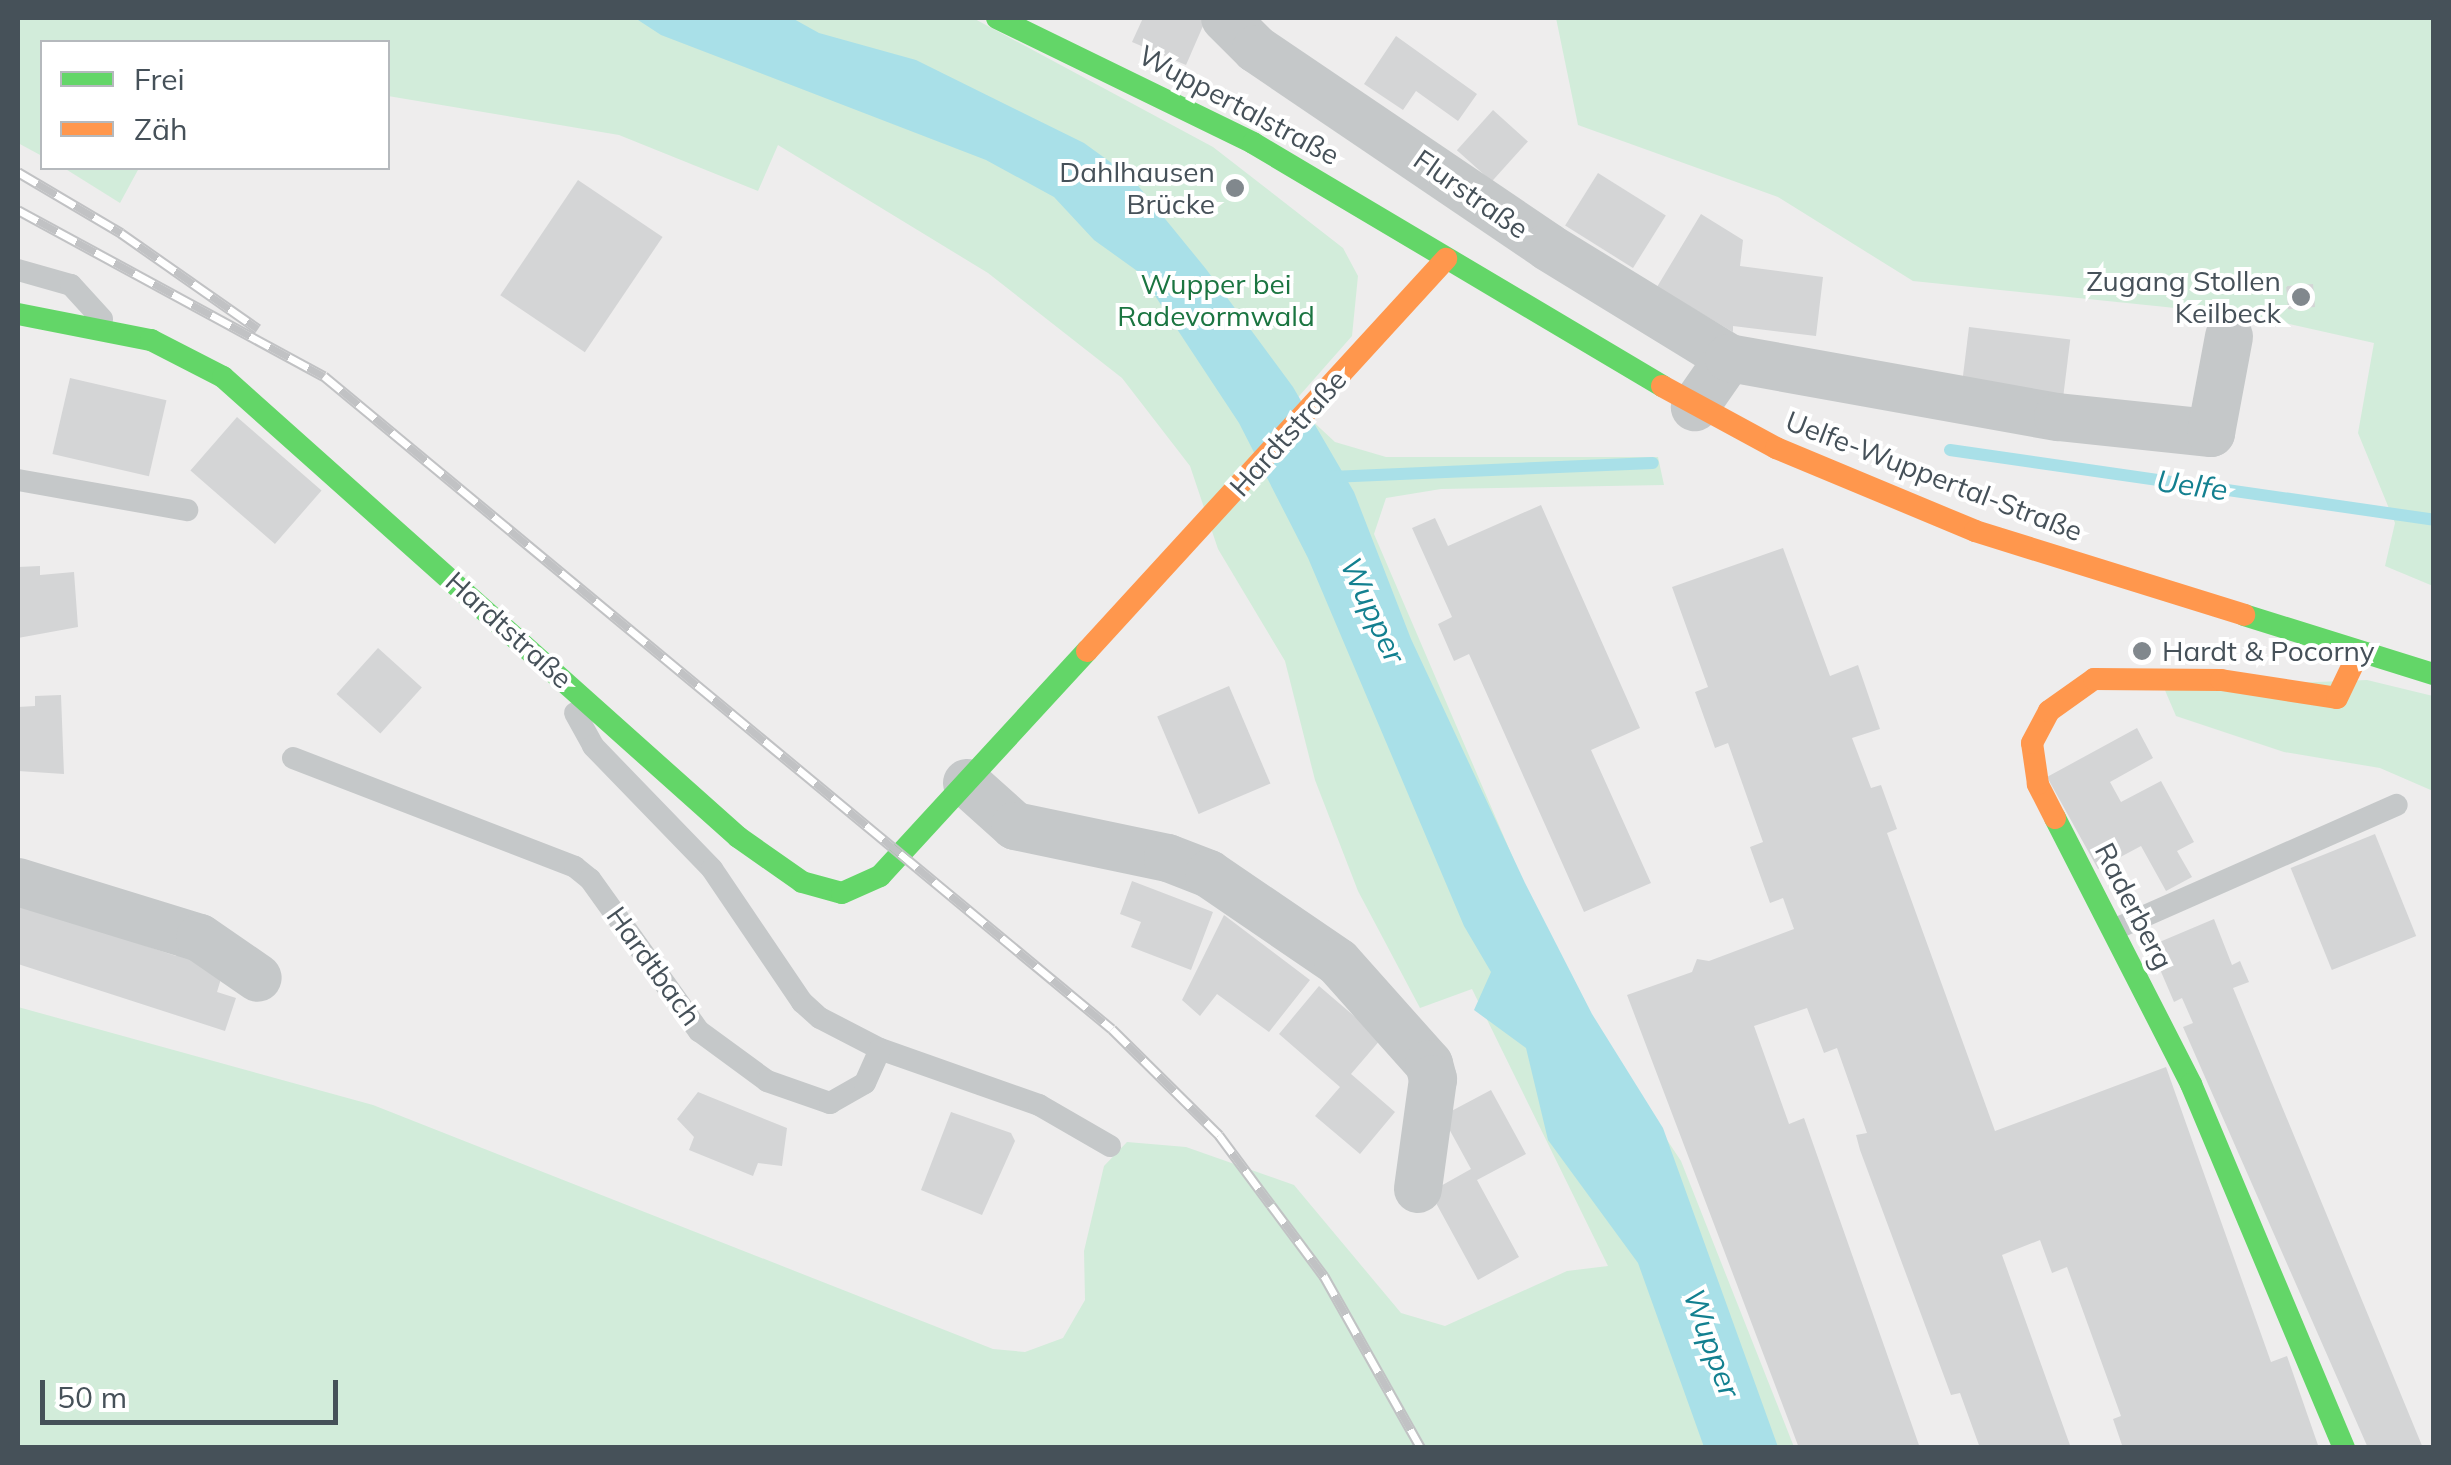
<!DOCTYPE html>
<meta charset="utf-8">
<style>
body{margin:0}
#map{position:relative;width:2451px;height:1465px;overflow:hidden;background:#eeeded;font-family:Mulish,sans-serif}
div>[style]{position:absolute}
.green>*{inset:0;background:#d2ecda}
.water>*{inset:0;background:#a9e0e8}
.stream>*{height:12px;margin:-6px;padding:0 6px;transform-origin:6px;border-radius:6px;background:#a9e0e8}
.building>*{inset:0;background:#d4d5d6;transform-origin:0 0}
.lane>*{height:22px;margin:-11px;padding:0 11px;transform-origin:11px;border-radius:11px;background:#c5c8c9}
.street>*{height:48px;margin:-24px;padding:0 24px;transform-origin:24px;border-radius:24px;background:#c5c8c9}
.fast>*{height:22px;margin:-11px;padding:0 11px;transform-origin:11px;border-radius:11px;background:#63d668}
.slow>*{height:22px;margin:-11px;padding:0 11px;transform-origin:11px;border-radius:11px;background:#ff974d}
.rail>*{height:11px;margin-top:-5.5px;transform-origin:0;background:repeating-linear-gradient(90deg,#fff 0 22px,#c1c2c4 0 44px);box-sizing:border-box;border-block:2px solid #c1c2c4}
.dots>*{width:28px;height:28px;translate:-50% -50%;box-sizing:border-box;border:5px solid #fff;border-radius:50%}
span{translate:-50% -50%;white-space:nowrap;text-align:center;line-height:1.15;-webkit-text-stroke:8px #fff;paint-order:stroke}
.street-label{font-size:28px;color:#465159}
.poi-label{font-size:28px;color:#465159}
.right{translate:-100% -50%;text-align:right}
.left{translate:0 -50%;text-align:left}
.park-label{font-size:28px;color:#1b7541}
.water-label{font-size:30px;color:#138090;font-style:italic}
.frame{position:absolute;inset:0;border:20px solid #465159;pointer-events:none}
.legend{position:absolute;left:40px;top:40px;width:350px;height:130px;box-sizing:border-box;background:#fff;border:2px solid #b5b9bd;margin:0;padding:12px 18px;list-style:none;font-size:30px;color:#465159}
.legend li{display:flex;align-items:center;gap:20px;height:50px}
.legend b{width:50px;border:2px solid #b5b9bd}
.scale{position:absolute;left:40px;top:1380px;width:298px;height:45px;box-sizing:border-box;border:5px solid #465159;border-top:0;padding-left:12px;font-size:30px;line-height:35px;white-space:nowrap;color:#465159;-webkit-text-stroke:8px #fff;paint-order:stroke}
</style>
<div id="map">
<div class="green">
<i style="clip-path:polygon(18px 18px,973px 18px,1213px 147px,1343px 248px,1358px 276px,1352px 336px,1293px 403px,1335px 442px,1386px 457px,1658px 457px,1664px 485px,1441px 489px,1386px 498px,1374px 534px,1574px 1000px,1681px 1161px,1794px 1447px,18px 1447px,18px 1007px,373px 1105px,993px 1349px,1025px 1352px,1063px 1338px,1085px 1300px,1084px 1251px,1104px 1166px,1127px 1142px,1186px 1147px,1294px 1185px,1401px 1313px,1445px 1326px,1567px 1271px,1608px 1266px,1472px 989px,1420px 1008px,1358px 891px,1315px 780px,1285px 661px,1218px 549px,1190px 466px,1122px 378px,988px 273px,778px 145px,758px 191px,619px 135px,388px 96px,388px 42px,42px 42px,42px 156px,18px 143px)"></i>
<i style="clip-path:polygon(1556px 18px,2433px 18px,2433px 586px,2385px 566px,2395px 523px,2358px 433px,2374px 343px,2253px 316px,1913px 281px,1778px 197px,1578px 125px)"></i>
<i style="clip-path:polygon(64px 168px,139px 168px,120px 203px)"></i>
<i style="clip-path:polygon(2367px 680px,2433px 696px,2433px 791px,2380px 768px,2284px 752px,2176px 716px,2164px 688px)"></i>
</div>
<div class="water">
<i style="clip-path:polygon(635px 18px,792px 18px,819px 33px,916px 60px,1084px 143px,1131px 177px,1206px 269px,1293px 387px,1354px 492px,1411px 639px,1525px 883px,1592px 1014px,1663px 1128px,1778px 1447px,1704px 1447px,1638px 1263px,1548px 1140px,1526px 1048px,1474px 1010px,1491px 972px,1464px 926px,1308px 558px,1239px 423px,1140px 273px,1094px 240px,1054px 197px,986px 160px,661px 35px)"></i>
</div>
<div class="stream">
<i style="left:1950px;top:450px;width:489px;rotate:8.2deg"></i>
<i style="left:1331px;top:477px;width:322px;rotate:-2.5deg"></i>
</div>
<div class="building">
<i style="clip-path:polygon(1143px 18px,1206px 19px,1186px 65px,1132px 42px)"></i>
<i style="clip-path:polygon(1396px 36px,1477px 94px,1458px 121px,1416px 91px,1403px 110px,1364px 84px)"></i>
<i style="left:1493px;top:110px;width:47px;height:54px;rotate:42deg"></i>
<i style="left:1598px;top:173px;width:80px;height:62px;rotate:32deg"></i>
<i style="left:578px;top:180px;width:102px;height:139px;rotate:34deg"></i>
<i style="clip-path:polygon(1701px 214px,1743px 240px,1740px 266px,1823px 277px,1816px 336px,1733px 326px,1733px 332px,1657px 287px)"></i>
<i style="left:2313px;top:284px;width:23px;height:27px;rotate:85deg"></i>
<i style="left:1969px;top:327px;width:102px;height:63px;rotate:7deg"></i>
<i style="left:70px;top:378px;width:99px;height:78px;rotate:13deg"></i>
<i style="left:237px;top:417px;width:112px;height:71px;rotate:41deg"></i>
<i style="clip-path:polygon(1541px 505px,1640px 728px,1591px 750px,1651px 883px,1584px 912px,1469px 654px,1454px 661px,1438px 624px,1452px 617px,1412px 528px,1435px 518px,1448px 546px)"></i>
<i style="clip-path:polygon(1783px 548px,1830px 676px,1858px 665px,1880px 729px,1852px 738px,1871px 788px,1881px 785px,1897px 829px,1887px 833px,1995px 1131px,2166px 1067px,2271px 1362px,2287px 1356px,2319px 1448px,2123px 1448px,2113px 1419px,2121px 1416px,2067px 1267px,2052px 1273px,2040px 1240px,2002px 1255px,2071px 1448px,1980px 1448px,1960px 1393px,1951px 1395px,1860px 1150px,1856px 1135px,1867px 1133px,1837px 1048px,1824px 1053px,1807px 1008px,1754px 1026px,1789px 1124px,1804px 1118px,1920px 1448px,1799px 1448px,1627px 995px,1692px 972px,1697px 959px,1709px 961px,1794px 929px,1783px 898px,1770px 903px,1750px 847px,1763px 842px,1728px 743px,1715px 748px,1695px 692px,1708px 687px,1672px 587px)"></i>
<i style="clip-path:polygon(40px 566px,40px 575px,74px 572px,78px 627px,18px 638px,18px 567px)"></i>
<i style="left:378px;top:648px;width:59px;height:62px;rotate:42deg"></i>
<i style="left:1229px;top:686px;width:106px;height:78px;rotate:67deg"></i>
<i style="clip-path:polygon(61px 695px,64px 774px,18px 771px,18px 707px,35px 706px,35px 696px)"></i>
<i style="clip-path:polygon(2137px 728px,2153px 758px,2110px 782px,2121px 802px,2161px 781px,2194px 842px,2177px 851px,2192px 877px,2166px 891px,2141px 846px,2098px 869px,2047px 777px)"></i>
<i style="left:2375px;top:834px;width:110px;height:91px;rotate:68deg"></i>
<i style="clip-path:polygon(1132px 881px,1213px 912px,1191px 970px,1131px 947px,1141px 922px,1120px 914px)"></i>
<i style="clip-path:polygon(18px 903px,176px 956px,179px 948px,223px 972px,217px 992px,236px 998px,225px 1031px,18px 964px)"></i>
<i style="clip-path:polygon(1224px 915px,1310px 980px,1269px 1032px,1217px 994px,1200px 1016px,1182px 1000px)"></i>
<i style="clip-path:polygon(2214px 919px,2232px 965px,2240px 961px,2249px 982px,2233px 988px,2423px 1448px,2368px 1448px,2183px 1027px,2193px 1023px,2182px 998px,2174px 1002px,2150px 946px)"></i>
<i style="clip-path:polygon(1319px 986px,1381px 1039px,1351px 1074px,1395px 1112px,1360px 1154px,1315px 1116px,1340px 1087px,1279px 1034px)"></i>
<i style="clip-path:polygon(1491px 1090px,1526px 1154px,1477px 1180px,1519px 1257px,1478px 1280px,1430px 1192px,1471px 1169px,1442px 1116px)"></i>
<i style="clip-path:polygon(698px 1092px,787px 1128px,782px 1166px,758px 1163px,753px 1176px,689px 1150px,694px 1137px,677px 1119px)"></i>
<i style="clip-path:polygon(951px 1112px,1011px 1133px,1015px 1141px,982px 1215px,921px 1190px)"></i>
</div>
<div class="lane">
<i style="left:18px;top:270px;width:55px;rotate:15.8deg"></i>
<i style="left:71px;top:285px;width:46px;rotate:47.6deg"></i>
<i style="left:18px;top:480px;width:172px;rotate:10.1deg"></i>
<i style="left:575px;top:713px;width:38px;rotate:61deg"></i>
<i style="left:593px;top:746px;width:171px;rotate:45.9deg"></i>
<i style="left:712px;top:869px;width:161px;rotate:55.9deg"></i>
<i style="left:802px;top:1002px;width:24px;rotate:42deg"></i>
<i style="left:820px;top:1018px;width:68px;rotate:27.3deg"></i>
<i style="left:880px;top:1049px;width:169px;rotate:19.4deg"></i>
<i style="left:1039px;top:1105px;width:82px;rotate:30deg"></i>
<i style="left:293px;top:758px;width:302px;rotate:21.1deg"></i>
<i style="left:575px;top:867px;width:19px;rotate:39deg"></i>
<i style="left:590px;top:879px;width:187px;rotate:54.4deg"></i>
<i style="left:699px;top:1031px;width:84px;rotate:36.3deg"></i>
<i style="left:767px;top:1081px;width:67px;rotate:19.2deg"></i>
<i style="left:830px;top:1103px;width:40px;rotate:-29.7deg"></i>
<i style="left:865px;top:1083px;width:37px;rotate:-66deg"></i>
<i style="left:2113px;top:930px;width:310px;rotate:-23.8deg"></i>
</div>
<div class="street">
<i style="left:1225px;top:18px;width:44px;rotate:45deg"></i>
<i style="left:1256px;top:49px;width:353px;rotate:34.1deg"></i>
<i style="left:1548px;top:247px;width:212px;rotate:31.5deg"></i>
<i style="left:1729px;top:358px;width:60px;rotate:124.8deg"></i>
<i style="left:1729px;top:358px;width:334px;rotate:10.2deg"></i>
<i style="left:2058px;top:417px;width:154px;rotate:6deg"></i>
<i style="left:2211px;top:433px;width:98px;rotate:-79.4deg"></i>
<i style="left:967px;top:783px;width:64px;rotate:41.9deg"></i>
<i style="left:1015px;top:826px;width:156px;rotate:11.8deg"></i>
<i style="left:1168px;top:858px;width:44px;rotate:21.3deg"></i>
<i style="left:1209px;top:874px;width:156px;rotate:34.3deg"></i>
<i style="left:1338px;top:962px;width:137px;rotate:48.3deg"></i>
<i style="left:1429px;top:1064px;width:16px;rotate:75deg"></i>
<i style="left:1433px;top:1079px;width:111px;rotate:97.8deg"></i>
<i style="left:18px;top:882px;width:190px;rotate:17.1deg"></i>
<i style="left:200px;top:938px;width:70px;rotate:34.6deg"></i>
</div>
<div class="fast">
<i style="left:997px;top:18px;width:285px;rotate:26deg"></i>
<i style="left:1253px;top:143px;width:476px;rotate:30.7deg"></i>
<i style="left:18px;top:314px;width:136px;rotate:11.1deg"></i>
<i style="left:151px;top:340px;width:81px;rotate:27.2deg"></i>
<i style="left:223px;top:377px;width:691px;rotate:41.77deg"></i>
<i style="left:738px;top:837px;width:78px;rotate:35.1deg"></i>
<i style="left:802px;top:882px;width:41px;rotate:15.4deg"></i>
<i style="left:842px;top:893px;width:42px;rotate:-24.1deg"></i>
<i style="left:880px;top:876px;width:306px;rotate:-47.4deg"></i>
<i style="left:2244px;top:615px;width:199px;rotate:17.3deg"></i>
<i style="left:2055px;top:818px;width:299px;rotate:62.9deg"></i>
<i style="left:2191px;top:1084px;width:395px;rotate:67.2deg"></i>
</div>
<div class="slow">
<i style="left:1662px;top:386px;width:130px;rotate:28.5deg"></i>
<i style="left:1776px;top:448px;width:216px;rotate:22.6deg"></i>
<i style="left:1975px;top:531px;width:282px;rotate:17.3deg"></i>
<i style="left:1087px;top:651px;width:532px;rotate:-47.52deg"></i>
<i style="left:2055px;top:818px;width:38px;rotate:-117deg"></i>
<i style="left:2038px;top:784px;width:41px;rotate:-98.3deg"></i>
<i style="left:2032px;top:743px;width:36px;rotate:-62deg"></i>
<i style="left:2049px;top:711px;width:55px;rotate:-35.4deg"></i>
<i style="left:2094px;top:679px;width:127px;rotate:0.5deg"></i>
<i style="left:2221px;top:680px;width:117px;rotate:8.8deg"></i>
<i style="left:2337px;top:698px;width:49px;rotate:-64.5deg"></i>
</div>
<div class="rail">
<i style="left:18px;top:172px;width:120px;rotate:30.6deg"></i>
<i style="left:121px;top:233px;width:167px;rotate:35deg"></i>
<i style="left:18px;top:210px;width:348px;rotate:28.5deg"></i>
<i style="left:324px;top:376px;width:1023px;rotate:39.65deg"></i>
<i style="left:1112px;top:1029px;width:151px;rotate:44.7deg"></i>
<i style="left:1219px;top:1135px;width:87px;rotate:53.4deg"></i>
<i style="left:1271px;top:1205px;width:89px;rotate:53.3deg"></i>
<i style="left:1324px;top:1276px;width:197px;rotate:60.6deg"></i>
</div>
<div class="dots">
<i style="left:1235px;top:188px;background:#81888d"></i>
<i style="left:2301px;top:297px;background:#81888d"></i>
<i style="left:2142px;top:651px;background:#81888d"></i>
</div>
<div class="street-label">
<span style="left:1239px;top:105px;rotate:28deg">Wuppertalstraße</span>
<span style="left:1471px;top:194px;rotate:35deg">Flurstraße</span>
<span style="left:1288px;top:433px;rotate:-48deg">Hardtstraße</span>
<span style="left:1934px;top:476px;rotate:21deg">Uelfe-Wuppertal-Straße</span>
<span style="left:509px;top:630px;rotate:42deg">Hardtstraße</span>
<span style="left:2134px;top:906px;rotate:63deg">Raderberg</span>
<span style="left:654px;top:966px;rotate:54deg">Hardtbach</span>
</div>
<div class="poi-label">
<span class="right" style="left:1215px;top:188px">Dahlhausen<br>Brücke</span>
<span class="right" style="left:2281px;top:297px">Zugang Stollen<br>Keilbeck</span>
<span class="left" style="left:2162px;top:651px">Hardt &amp; Pocorny</span>
</div>
<div class="park-label">
<span style="left:1216px;top:300px">Wupper bei<br>Radevormwald</span>
</div>
<div class="water-label">
<span style="left:2192px;top:485px;rotate:8deg">Uelfe</span>
<span style="left:1373px;top:610px;rotate:65deg">Wupper</span>
<span style="left:1712px;top:1343px;rotate:70deg">Wupper</span>
</div>
<div class="frame"></div>
<ul class="legend">
<li><b style="height:12px;background:#63d668"></b>Frei</li>
<li><b style="height:12px;background:#ff974d"></b>Zäh</li>
</ul>
<div class="scale">50 m</div>
</div>
